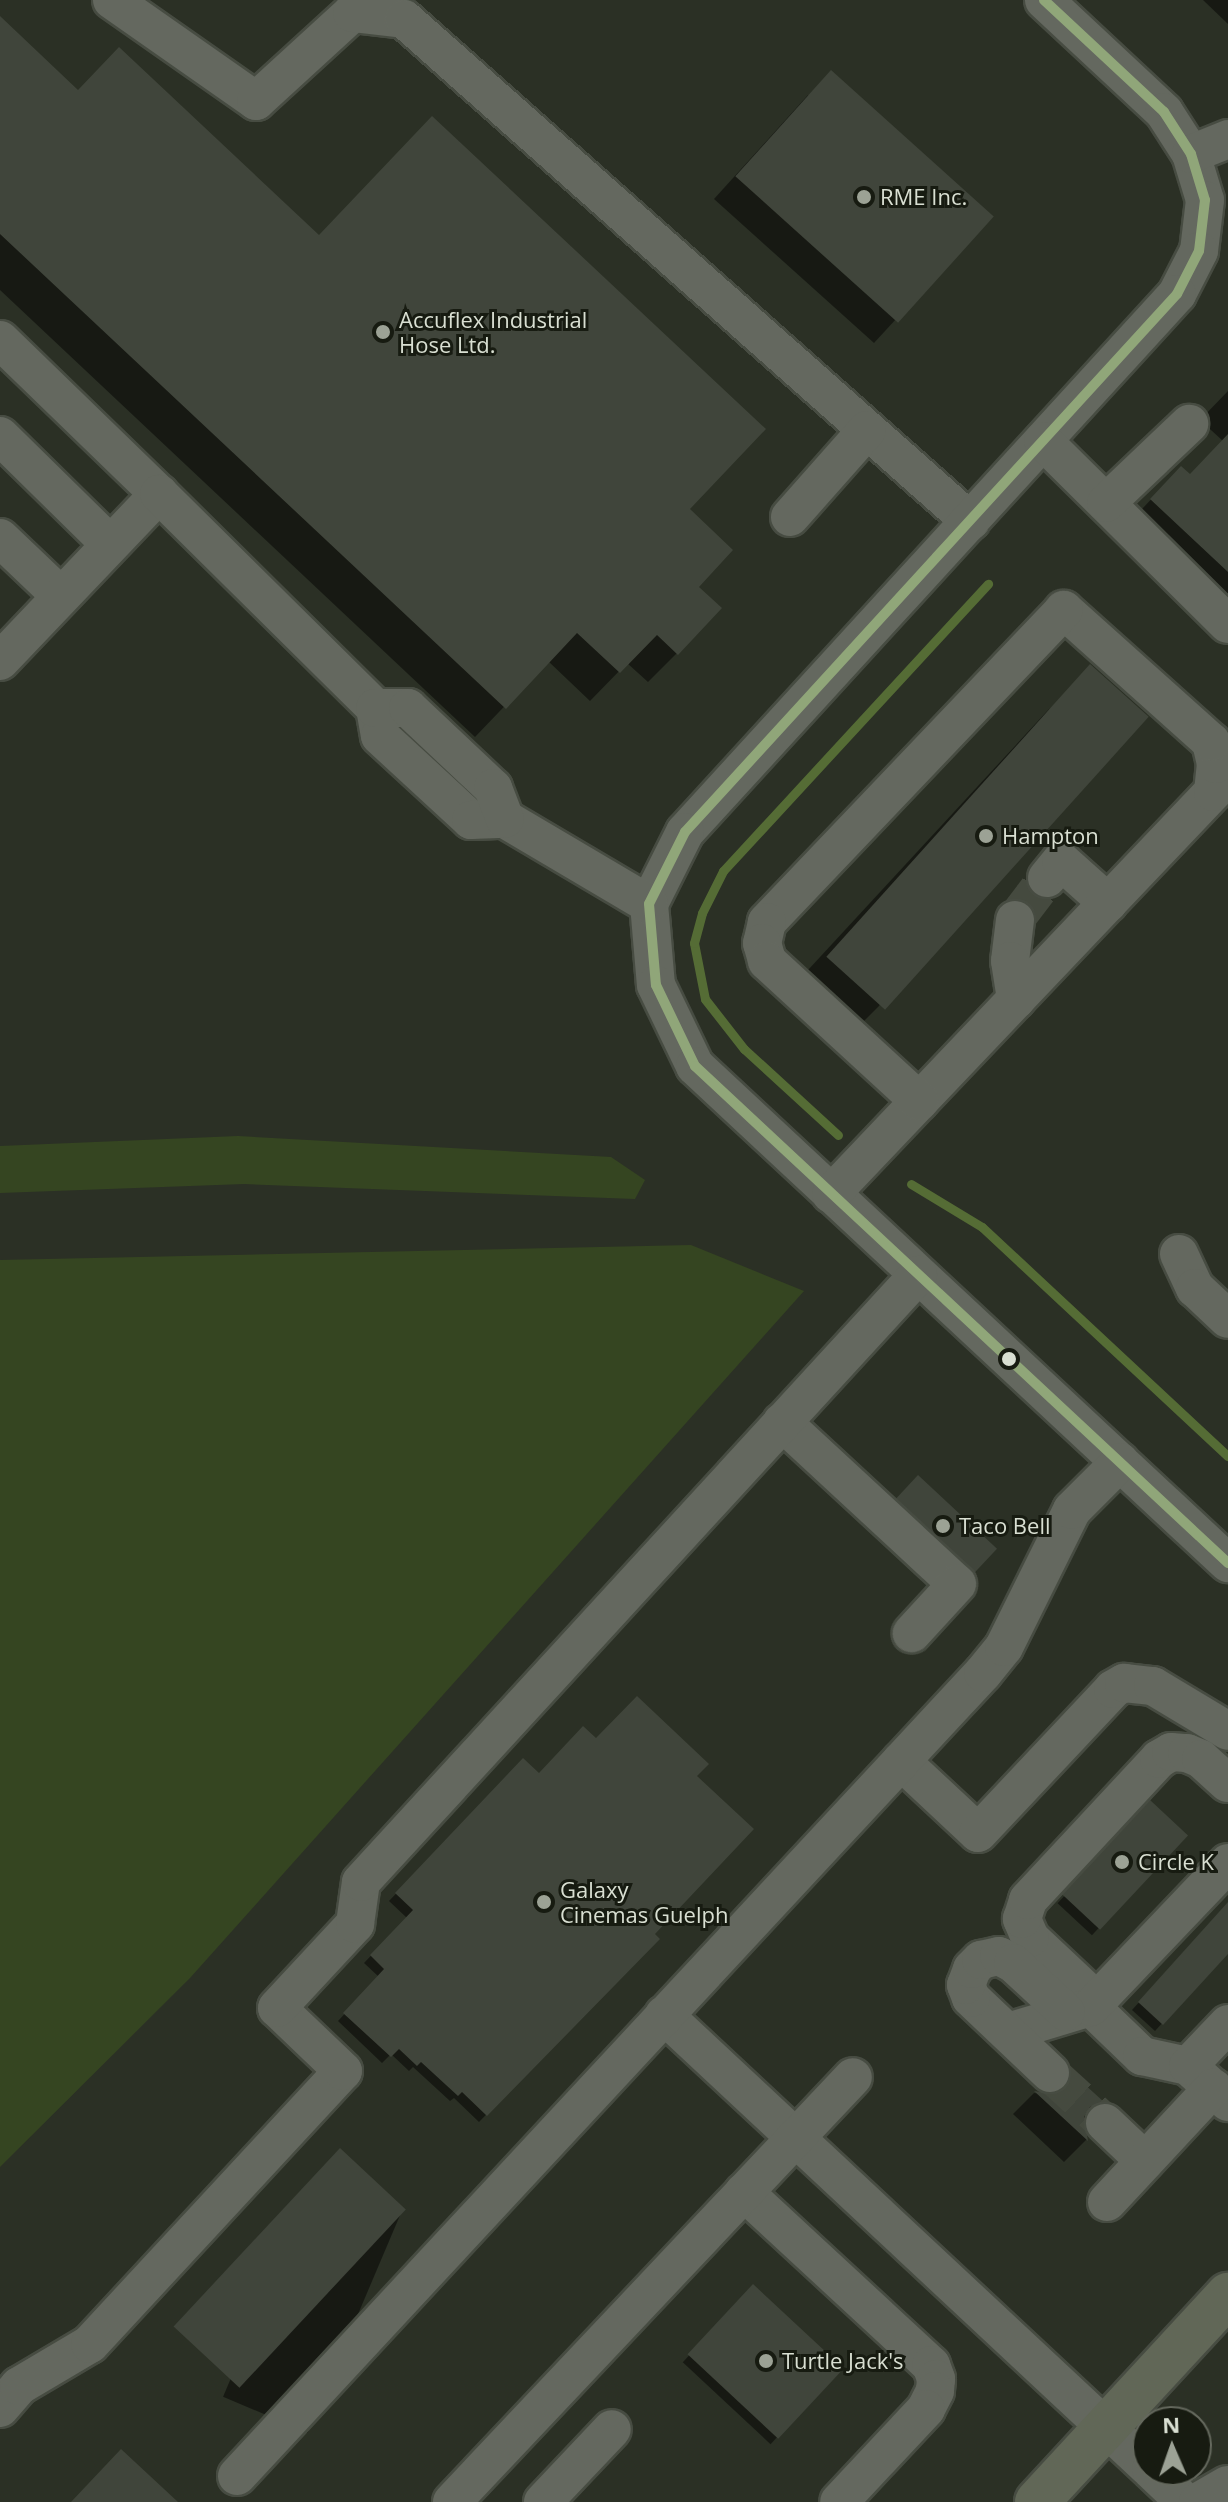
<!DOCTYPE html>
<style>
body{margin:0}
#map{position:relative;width:1228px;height:2502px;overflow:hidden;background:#2b3025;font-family:"Open Sans",sans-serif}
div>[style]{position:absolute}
.green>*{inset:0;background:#354521}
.shadow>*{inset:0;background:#0007;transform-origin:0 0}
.stream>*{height:9px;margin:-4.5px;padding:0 4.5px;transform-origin:4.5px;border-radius:4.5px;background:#556c35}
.building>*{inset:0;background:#40453b;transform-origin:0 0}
.minor-tunnel>*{height:38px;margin-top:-19px;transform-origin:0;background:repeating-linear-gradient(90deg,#454a3f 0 38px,transparent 0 57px)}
.roads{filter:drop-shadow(2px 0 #474c42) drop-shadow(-2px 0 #474c42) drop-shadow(0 2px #474c42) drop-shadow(0 -2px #474c42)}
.minor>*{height:38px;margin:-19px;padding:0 19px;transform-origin:19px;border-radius:19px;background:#64685f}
.major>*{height:44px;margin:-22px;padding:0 22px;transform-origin:22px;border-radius:22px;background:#616757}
.bus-1>*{height:10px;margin:-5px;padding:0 5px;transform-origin:5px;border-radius:5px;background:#90a679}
.dots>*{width:22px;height:22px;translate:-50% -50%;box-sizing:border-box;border:4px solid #171b11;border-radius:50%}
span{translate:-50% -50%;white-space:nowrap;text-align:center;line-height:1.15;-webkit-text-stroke:6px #171b11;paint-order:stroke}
.poi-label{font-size:22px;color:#d9dfd2}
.left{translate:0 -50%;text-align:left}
.north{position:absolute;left:1132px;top:2406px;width:80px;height:80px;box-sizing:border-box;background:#171b11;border:2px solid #65695e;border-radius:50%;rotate:358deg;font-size:22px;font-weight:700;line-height:32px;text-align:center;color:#d9dfd2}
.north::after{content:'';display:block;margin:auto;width:28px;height:36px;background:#9ca295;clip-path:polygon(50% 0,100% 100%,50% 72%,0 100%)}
</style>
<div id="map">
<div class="green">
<i style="clip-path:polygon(238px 1136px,611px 1157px,645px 1180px,635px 1199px,244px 1184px,0 1193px,0 1146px)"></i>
<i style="clip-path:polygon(691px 1245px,804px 1291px,190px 1978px,0 2167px,0 1260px)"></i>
</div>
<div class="shadow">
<i style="clip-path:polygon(1203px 0,1228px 0,1228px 24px)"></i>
<i style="clip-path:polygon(0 19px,78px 92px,318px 237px,687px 509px,696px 587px,677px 653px,648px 682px,627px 663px,590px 701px,548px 661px,475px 737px,0 290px)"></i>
<i style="clip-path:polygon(808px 95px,990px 217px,874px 343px,714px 199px)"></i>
<i style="clip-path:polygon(1228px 391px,1228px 635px,1127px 525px,1157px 493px,1189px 477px,1223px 441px,1200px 420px)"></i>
<i style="clip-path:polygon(1050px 708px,879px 1006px,839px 1046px,784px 996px)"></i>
<i style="left:918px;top:1478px;width:103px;height:50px;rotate:43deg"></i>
<i style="clip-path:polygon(596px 1741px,694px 1776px,652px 1934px,658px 1939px,479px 2122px,454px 2098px,450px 2101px,413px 2067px,409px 2071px,391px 2054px,382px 2063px,338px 2021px,379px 1977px,364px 1963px,407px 1918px,389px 1901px,523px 1761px,539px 1776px)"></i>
<i style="left:1151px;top:1803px;width:47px;height:137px;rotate:43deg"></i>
<i style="clip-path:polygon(1228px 1904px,1228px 1951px,1155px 2031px,1132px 2010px)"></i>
<i style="clip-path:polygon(1071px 2074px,1101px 2102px,1082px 2121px,1087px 2139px,1064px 2162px,1013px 2114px,1034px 2093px,1051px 2095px)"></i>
<i style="left:318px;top:2173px;width:92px;height:243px;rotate:23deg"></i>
<i style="left:753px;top:2287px;width:120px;height:103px;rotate:43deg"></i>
</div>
<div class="stream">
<i style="left:838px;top:1135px;width:127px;rotate:-137.5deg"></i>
<i style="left:744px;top:1049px;width:63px;rotate:-128deg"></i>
<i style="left:705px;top:999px;width:57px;rotate:-101.1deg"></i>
<i style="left:694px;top:943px;width:31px;rotate:-75deg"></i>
<i style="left:702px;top:913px;width:47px;rotate:-63.4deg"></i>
<i style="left:723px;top:871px;width:391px;rotate:-47.3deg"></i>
<i style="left:911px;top:1184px;width:83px;rotate:31.2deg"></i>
<i style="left:982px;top:1227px;width:336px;rotate:43deg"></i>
</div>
<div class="building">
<i style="clip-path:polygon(0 16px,78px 90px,119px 47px,319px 235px,432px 116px,766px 429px,690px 509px,733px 550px,699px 587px,722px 608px,678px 655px,657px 635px,620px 673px,577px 633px,506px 709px,0 234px)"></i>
<i style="left:831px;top:70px;width:219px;height:143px;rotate:42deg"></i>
<i style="clip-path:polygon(1228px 434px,1228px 572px,1150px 499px,1181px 466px,1190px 474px)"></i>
<i style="left:1090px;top:664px;width:79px;height:394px;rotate:42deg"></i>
<i style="left:918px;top:1475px;width:108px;height:32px;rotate:43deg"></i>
<i style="clip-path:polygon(637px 1696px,709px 1764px,697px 1776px,754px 1829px,655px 1934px,660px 1939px,487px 2116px,462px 2092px,458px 2096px,421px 2062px,417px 2066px,399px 2049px,391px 2057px,343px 2013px,384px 1969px,370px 1955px,413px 1910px,395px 1893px,523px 1758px,539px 1773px,583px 1726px,596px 1738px)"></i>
<i style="left:1150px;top:1800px;width:52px;height:129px;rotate:43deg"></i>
<i style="clip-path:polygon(1228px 1902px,1228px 1954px,1163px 2025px,1138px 2002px)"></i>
<i style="clip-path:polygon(1071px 2072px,1104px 2102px,1090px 2107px,1084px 2117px,1088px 2141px,1034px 2091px,1057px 2094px,1066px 2088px)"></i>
<i style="left:340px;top:2148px;width:90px;height:244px;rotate:43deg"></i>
<i style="left:753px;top:2284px;width:124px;height:96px;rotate:43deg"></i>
<i style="clip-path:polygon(121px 2449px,178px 2502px,71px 2502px)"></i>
</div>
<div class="minor-tunnel">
<i style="left:1015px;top:920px;width:53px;rotate:-52.7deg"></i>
<i style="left:1050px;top:2073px;width:74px;rotate:42.3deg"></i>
</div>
<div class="roads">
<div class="minor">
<i style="left:112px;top:0;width:176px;rotate:35deg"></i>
<i style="left:256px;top:101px;width:130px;rotate:-42.5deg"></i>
<i style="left:352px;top:13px;width:52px;rotate:6.6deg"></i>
<i style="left:404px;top:19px;width:757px;rotate:41.57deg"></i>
<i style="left:1044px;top:0;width:164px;rotate:43deg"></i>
<i style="left:1164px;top:112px;width:50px;rotate:57.3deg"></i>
<i style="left:1191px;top:154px;width:48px;rotate:73.1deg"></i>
<i style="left:1205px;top:200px;width:51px;rotate:96.7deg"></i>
<i style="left:1199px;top:251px;width:48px;rotate:117.1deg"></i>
<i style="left:1177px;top:294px;width:729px;rotate:132.44deg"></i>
<i style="left:685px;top:832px;width:80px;rotate:116.6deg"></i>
<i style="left:649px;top:904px;width:81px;rotate:85.1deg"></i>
<i style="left:656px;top:985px;width:90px;rotate:64.3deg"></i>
<i style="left:695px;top:1066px;width:729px;rotate:43deg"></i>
<i style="left:1191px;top:154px;width:40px;rotate:-22deg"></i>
<i style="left:0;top:340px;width:221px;rotate:44.1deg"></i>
<i style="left:0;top:436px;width:153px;rotate:44.5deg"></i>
<i style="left:1043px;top:441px;width:260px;rotate:44.7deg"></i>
<i style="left:1106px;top:503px;width:115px;rotate:-43.6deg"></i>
<i style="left:790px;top:517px;width:116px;rotate:-48.5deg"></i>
<i style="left:0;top:538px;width:84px;rotate:43.6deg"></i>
<i style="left:0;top:661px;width:231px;rotate:-46.4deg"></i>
<i style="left:159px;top:494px;width:304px;rotate:44.7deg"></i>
<i style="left:375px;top:708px;width:28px;rotate:80deg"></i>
<i style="left:380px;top:736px;width:124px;rotate:42.7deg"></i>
<i style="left:471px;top:820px;width:34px;rotate:-2deg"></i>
<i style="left:505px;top:819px;width:167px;rotate:30.6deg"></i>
<i style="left:375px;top:708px;width:33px"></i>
<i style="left:408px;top:708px;width:117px;rotate:43.3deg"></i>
<i style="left:493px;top:788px;width:33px;rotate:69deg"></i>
<i style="left:1047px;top:878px;width:22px;rotate:-51deg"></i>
<i style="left:1061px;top:861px;width:63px;rotate:41.8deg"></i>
<i style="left:1015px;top:920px;width:41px;rotate:97deg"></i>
<i style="left:1010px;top:961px;width:39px;rotate:81deg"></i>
<i style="left:831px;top:1194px;width:555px;rotate:-46.46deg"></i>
<i style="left:1213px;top:792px;width:28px;rotate:-84deg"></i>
<i style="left:1216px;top:764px;width:23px;rotate:-103deg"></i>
<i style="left:1211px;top:742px;width:198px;rotate:-138.1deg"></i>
<i style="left:1064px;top:610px;width:431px;rotate:133.6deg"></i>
<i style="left:767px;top:922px;width:22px;rotate:103deg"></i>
<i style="left:762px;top:943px;width:19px;rotate:74deg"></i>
<i style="left:767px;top:961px;width:207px;rotate:42.6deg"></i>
<i style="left:1179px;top:1254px;width:38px;rotate:65deg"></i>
<i style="left:1195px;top:1288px;width:45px;rotate:43.2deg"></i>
<i style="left:782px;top:1422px;width:238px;rotate:42.8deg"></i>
<i style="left:957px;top:1584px;width:67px;rotate:132.6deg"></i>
<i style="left:901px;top:1761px;width:105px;rotate:43.1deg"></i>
<i style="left:978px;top:1833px;width:197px;rotate:-46.8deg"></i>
<i style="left:1113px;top:1689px;width:13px;rotate:-29deg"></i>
<i style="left:1124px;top:1683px;width:29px;rotate:6deg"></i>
<i style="left:1153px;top:1686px;width:87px;rotate:31deg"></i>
<i style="left:1097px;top:2001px;width:92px;rotate:-136.8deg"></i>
<i style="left:1030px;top:1938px;width:21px;rotate:-113deg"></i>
<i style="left:1022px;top:1919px;width:20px;rotate:-72deg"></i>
<i style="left:1028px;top:1900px;width:192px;rotate:-47.1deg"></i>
<i style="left:1159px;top:1759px;width:14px;rotate:-30deg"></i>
<i style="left:1171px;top:1752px;width:16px;rotate:4deg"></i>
<i style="left:1187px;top:1753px;width:15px;rotate:23deg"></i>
<i style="left:1201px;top:1759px;width:36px;rotate:42deg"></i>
<i style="left:1091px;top:2007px;width:71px;rotate:43.9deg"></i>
<i style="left:1142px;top:2056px;width:47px;rotate:12.3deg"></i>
<i style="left:1188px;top:2066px;width:54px;rotate:42deg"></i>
<i style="left:664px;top:2015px;width:662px;rotate:43.04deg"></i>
<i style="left:1008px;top:2032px;width:87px;rotate:-16.8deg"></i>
<i style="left:1091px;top:2007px;width:199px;rotate:-46.4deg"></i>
<i style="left:1188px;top:2066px;width:58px;rotate:-46.4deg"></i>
<i style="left:1050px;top:2073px;width:109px;rotate:-136.5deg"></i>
<i style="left:971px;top:1998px;width:14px;rotate:-111deg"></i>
<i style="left:966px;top:1985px;width:17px;rotate:-69deg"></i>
<i style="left:972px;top:1969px;width:13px;rotate:-45deg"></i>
<i style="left:981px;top:1960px;width:18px;rotate:-13deg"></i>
<i style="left:999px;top:1956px;width:16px;rotate:27deg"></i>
<i style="left:1013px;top:1963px;width:72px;rotate:42.8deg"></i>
<i style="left:1105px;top:2123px;width:55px;rotate:43.5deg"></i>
<i style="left:744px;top:2192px;width:255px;rotate:42.8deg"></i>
<i style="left:931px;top:2365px;width:15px;rotate:70deg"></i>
<i style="left:936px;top:2379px;width:12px;rotate:95deg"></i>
<i style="left:935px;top:2391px;width:20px;rotate:117deg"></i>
<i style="left:926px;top:2409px;width:127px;rotate:133.1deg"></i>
<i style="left:1107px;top:2202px;width:156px;rotate:-47.1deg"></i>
<i style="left:0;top:2408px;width:29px;rotate:-49deg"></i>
<i style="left:19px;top:2386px;width:82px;rotate:-30.6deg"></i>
<i style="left:90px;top:2344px;width:372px;rotate:-47.2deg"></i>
<i style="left:343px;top:2071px;width:91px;rotate:-136.3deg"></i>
<i style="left:277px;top:2008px;width:115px;rotate:-47.1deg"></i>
<i style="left:355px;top:1924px;width:42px;rotate:-81.9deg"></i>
<i style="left:361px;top:1882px;width:824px;rotate:-47.46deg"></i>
<i style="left:1151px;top:2470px;width:47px;rotate:43.3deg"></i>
<i style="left:237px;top:2476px;width:1096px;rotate:-47.11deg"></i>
<i style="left:983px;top:1673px;width:33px;rotate:-51deg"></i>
<i style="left:1004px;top:1647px;width:153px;rotate:-63.6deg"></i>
<i style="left:1072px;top:1510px;width:68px;rotate:-45deg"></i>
<i style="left:452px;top:2502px;width:584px;rotate:-46.66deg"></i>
<i style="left:543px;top:2502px;width:100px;rotate:-46.6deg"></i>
<i style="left:1198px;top:2502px;width:34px;rotate:-30deg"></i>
</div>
<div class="major">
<i style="left:1037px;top:2502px;width:282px;rotate:-47.3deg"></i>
</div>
</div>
<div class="bus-1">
<i style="left:1044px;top:0;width:164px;rotate:43deg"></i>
<i style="left:1164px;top:112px;width:50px;rotate:57.3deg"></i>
<i style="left:1191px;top:154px;width:48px;rotate:73.1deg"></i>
<i style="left:1205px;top:200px;width:51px;rotate:96.7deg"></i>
<i style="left:1199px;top:251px;width:48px;rotate:117.1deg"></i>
<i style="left:1177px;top:294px;width:729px;rotate:132.44deg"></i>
<i style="left:685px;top:832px;width:80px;rotate:116.6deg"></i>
<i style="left:649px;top:904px;width:81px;rotate:85.1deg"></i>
<i style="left:656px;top:985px;width:90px;rotate:64.3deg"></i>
<i style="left:695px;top:1066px;width:729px;rotate:43deg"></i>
</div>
<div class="dots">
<i style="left:864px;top:197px;background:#9ca295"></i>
<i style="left:383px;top:332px;background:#9ca295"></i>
<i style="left:986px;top:836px;background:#9ca295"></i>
<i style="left:1009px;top:1359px;background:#d9dfd2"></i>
<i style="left:943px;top:1526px;background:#9ca295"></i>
<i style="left:1122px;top:1862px;background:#9ca295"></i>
<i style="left:544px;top:1902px;background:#9ca295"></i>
<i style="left:766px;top:2361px;background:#9ca295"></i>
</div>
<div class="poi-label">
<span class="left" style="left:880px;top:197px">RME Inc.</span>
<span class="left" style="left:399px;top:332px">Accuflex Industrial<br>Hose Ltd.</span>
<span class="left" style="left:1002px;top:836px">Hampton</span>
<span class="left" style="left:959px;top:1526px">Taco Bell</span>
<span class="left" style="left:1138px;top:1862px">Circle K</span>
<span class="left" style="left:560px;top:1902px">Galaxy<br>Cinemas Guelph</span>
<span class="left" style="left:782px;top:2361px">Turtle Jack's</span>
</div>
<div class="north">N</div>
</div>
